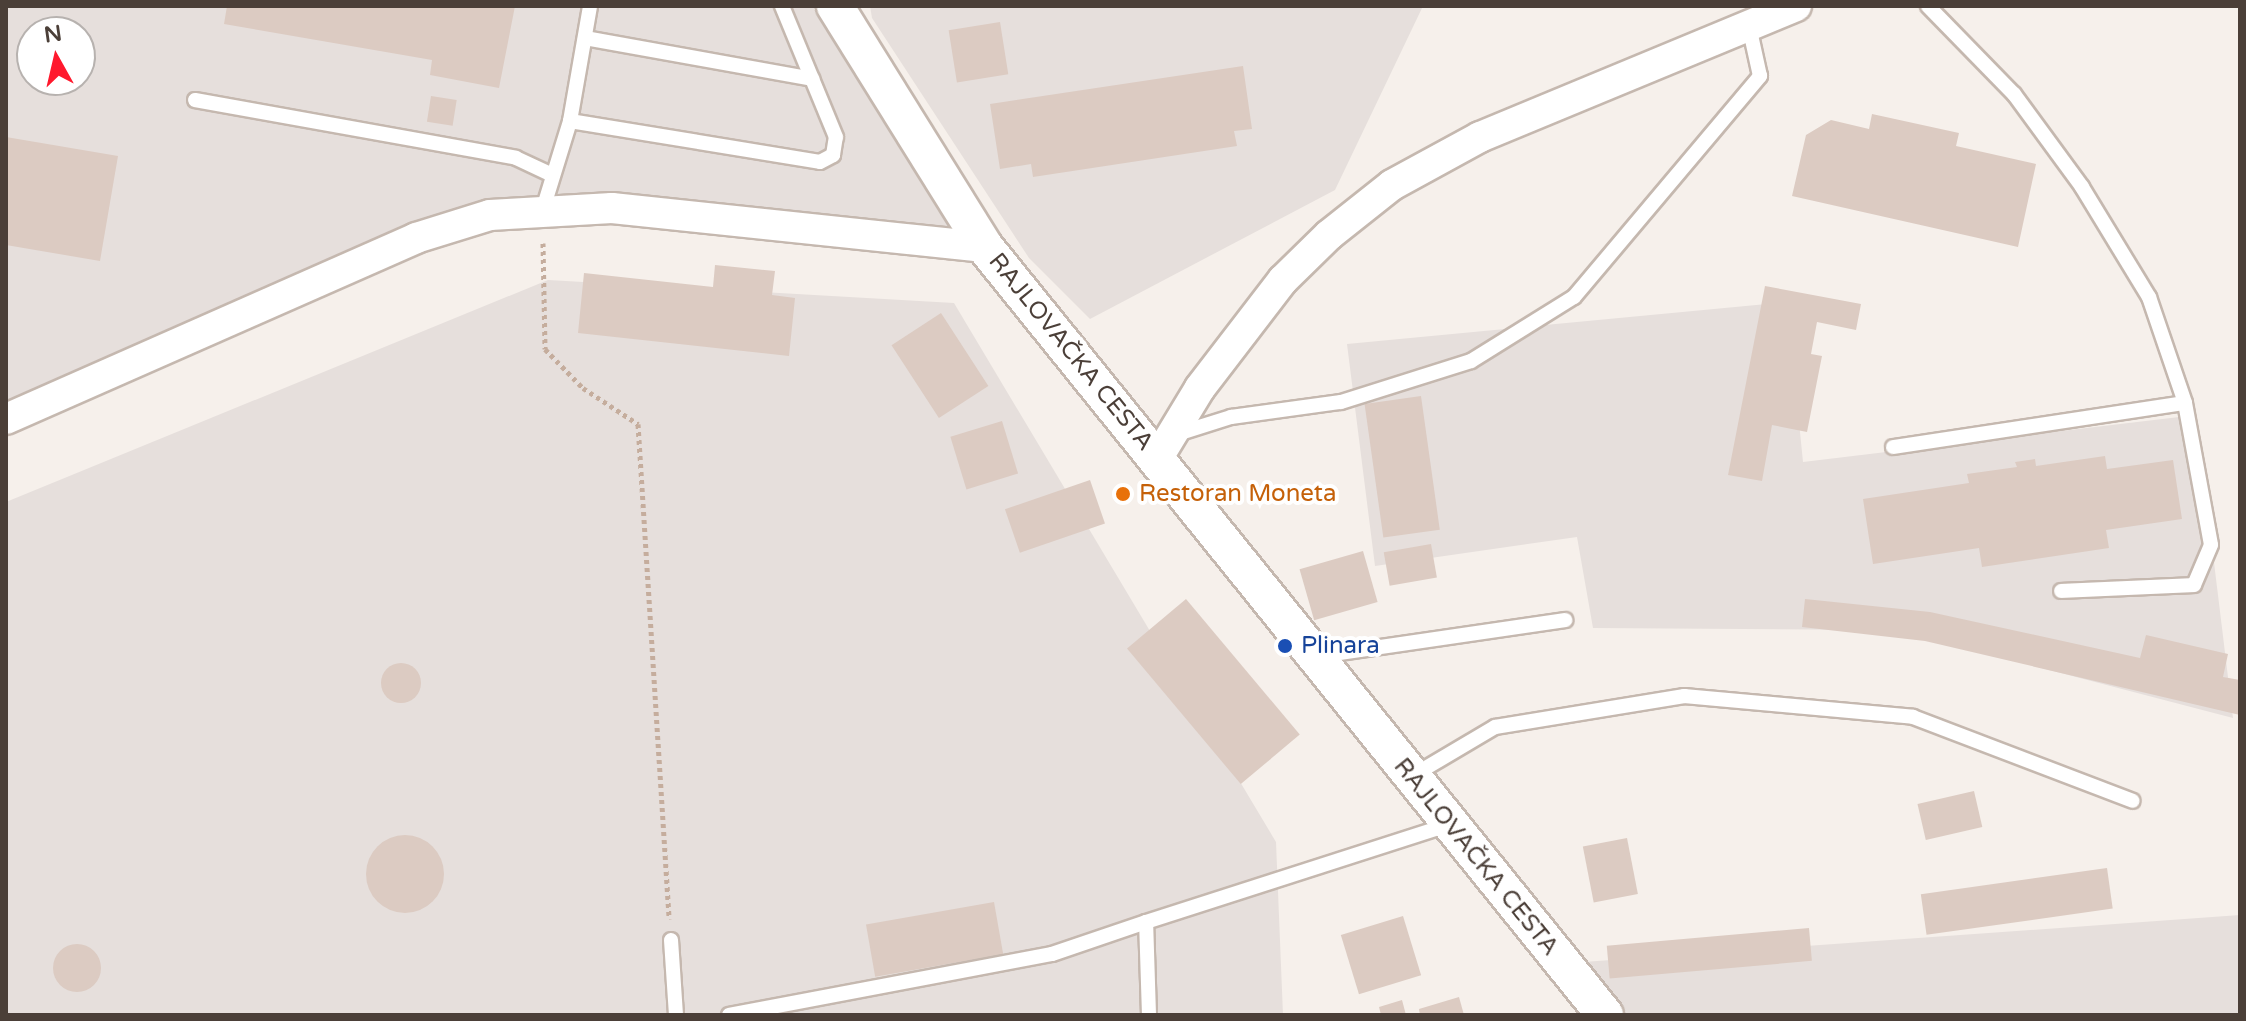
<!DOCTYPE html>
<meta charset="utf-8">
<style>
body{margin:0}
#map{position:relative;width:2246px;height:1021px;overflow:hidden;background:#f6f0eb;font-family:"Varela Round",sans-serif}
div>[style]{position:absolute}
.industrial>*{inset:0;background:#e6dfdc}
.building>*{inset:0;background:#dccbc2;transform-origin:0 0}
.round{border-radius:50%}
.path>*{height:5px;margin-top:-2.5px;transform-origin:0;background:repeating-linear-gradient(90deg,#c5ad9d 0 4px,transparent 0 8px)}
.roads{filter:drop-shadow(2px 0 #c5b8af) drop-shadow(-2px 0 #c5b8af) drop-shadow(0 2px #c5b8af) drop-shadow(0 -2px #c5b8af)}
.service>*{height:14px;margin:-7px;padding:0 7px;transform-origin:7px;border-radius:7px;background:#fff}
.minor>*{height:30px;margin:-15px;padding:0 15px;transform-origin:15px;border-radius:15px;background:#fff}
.tertiary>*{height:36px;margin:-18px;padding:0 18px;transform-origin:18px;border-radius:18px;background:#fff}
.dots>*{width:22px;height:22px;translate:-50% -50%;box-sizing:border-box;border:4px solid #fff;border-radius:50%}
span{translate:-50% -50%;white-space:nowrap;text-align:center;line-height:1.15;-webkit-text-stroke:8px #fff;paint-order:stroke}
.street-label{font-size:24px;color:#4b3f38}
.food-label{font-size:24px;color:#c56008}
.left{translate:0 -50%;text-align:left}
.transit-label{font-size:24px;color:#164399}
.frame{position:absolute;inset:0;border:8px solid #4b3f38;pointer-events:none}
.north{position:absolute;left:16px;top:16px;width:80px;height:80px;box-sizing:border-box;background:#fff;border:2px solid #b7b2af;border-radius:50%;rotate:352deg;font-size:22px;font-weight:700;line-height:32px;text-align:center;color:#4b3f38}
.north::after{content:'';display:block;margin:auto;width:28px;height:36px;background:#ff192d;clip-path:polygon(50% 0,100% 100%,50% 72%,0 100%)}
</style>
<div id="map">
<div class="industrial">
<i style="clip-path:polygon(evenodd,6px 6px,835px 6px,985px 247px,490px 215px,6px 419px,6px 6px,32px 32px,80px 32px,80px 80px,32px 80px,32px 32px)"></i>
<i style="clip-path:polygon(870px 6px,1423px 6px,1335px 190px,1090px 319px,1029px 258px,872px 18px)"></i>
<i style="clip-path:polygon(548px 280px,954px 303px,1276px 842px,1283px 1015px,6px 1015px,6px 502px)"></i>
<i style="clip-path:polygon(1787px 302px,1803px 462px,2196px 415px,2233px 718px,1896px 630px,1593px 628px,1577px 537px,1375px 566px,1347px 344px)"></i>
<i style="clip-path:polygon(2240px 915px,2240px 1015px,1598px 1015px,1555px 964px)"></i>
</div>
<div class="building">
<i style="clip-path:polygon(227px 6px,515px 6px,499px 88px,430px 75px,432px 60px,224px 24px)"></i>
<i style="left:1000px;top:22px;width:53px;height:52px;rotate:81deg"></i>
<i style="clip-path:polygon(1243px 66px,1252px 129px,1234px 131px,1237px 146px,1033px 177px,1031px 164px,1000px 169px,990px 104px)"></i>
<i style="left:431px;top:96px;width:26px;height:26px;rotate:9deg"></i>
<i style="clip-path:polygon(1872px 114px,1959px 133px,1956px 146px,2036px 164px,2018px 247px,1792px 196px,1806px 135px,1831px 120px,1869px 129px)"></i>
<i style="clip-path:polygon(6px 137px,118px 156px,100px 261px,6px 245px)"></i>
<i style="clip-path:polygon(715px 265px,775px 271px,772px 295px,795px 298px,789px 356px,578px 333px,584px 273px,713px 287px)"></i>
<i style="clip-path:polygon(1765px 286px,1861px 304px,1856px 330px,1817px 322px,1811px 354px,1822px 356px,1807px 432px,1772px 425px,1762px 481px,1728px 475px)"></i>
<i style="left:941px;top:313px;width:87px;height:59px;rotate:57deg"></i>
<i style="left:1421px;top:396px;width:135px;height:57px;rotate:82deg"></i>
<i style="left:1002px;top:421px;width:55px;height:54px;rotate:73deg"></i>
<i style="clip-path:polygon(2105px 456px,2107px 469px,2173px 460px,2182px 519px,2106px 530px,2109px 548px,1982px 567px,1979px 548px,1873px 564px,1863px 499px,1969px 483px,1967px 474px,2017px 467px,2015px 462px,2035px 459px,2036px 466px)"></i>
<i style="left:1090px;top:480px;width:46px;height:90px;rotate:71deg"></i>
<i style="left:1431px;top:544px;width:34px;height:48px;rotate:80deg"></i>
<i style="left:1363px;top:551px;width:53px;height:66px;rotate:74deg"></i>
<i style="left:1186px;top:599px;width:177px;height:77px;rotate:50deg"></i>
<i style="clip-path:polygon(1805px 599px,1930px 612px,2140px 658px,2146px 635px,2228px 654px,2223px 677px,2240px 680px,2240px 715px,1925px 641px,1802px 627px)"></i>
<i class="round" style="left:381px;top:663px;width:40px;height:40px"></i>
<i style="left:1974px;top:791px;width:37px;height:58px;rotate:77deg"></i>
<i class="round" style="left:366px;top:835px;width:78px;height:78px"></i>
<i style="left:1627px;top:838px;width:57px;height:45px;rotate:79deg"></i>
<i style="left:2107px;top:868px;width:41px;height:188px;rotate:82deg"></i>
<i style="left:994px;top:902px;width:53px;height:130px;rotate:80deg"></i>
<i style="left:1403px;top:916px;width:62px;height:65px;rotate:73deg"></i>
<i style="left:1809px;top:928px;width:33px;height:203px;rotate:85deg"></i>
<i class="round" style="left:53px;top:944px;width:48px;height:48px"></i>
<i style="clip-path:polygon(1459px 997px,1464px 1015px,1420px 1015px,1419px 1009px)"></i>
<i style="clip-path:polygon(1402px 1000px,1406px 1015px,1381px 1015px,1379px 1007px)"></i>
</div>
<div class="path">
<i style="left:543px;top:243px;width:106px;rotate:88.9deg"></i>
<i style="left:545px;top:349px;width:54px;rotate:45.7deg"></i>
<i style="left:583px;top:388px;width:66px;rotate:33.2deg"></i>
<i style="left:638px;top:424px;width:496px;rotate:86.4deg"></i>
</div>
<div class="roads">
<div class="service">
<i style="left:1928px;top:6px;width:123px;rotate:45.7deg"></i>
<i style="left:2014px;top:94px;width:115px;rotate:53.8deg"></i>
<i style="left:2082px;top:187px;width:129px;rotate:58.7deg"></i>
<i style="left:2149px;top:297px;width:112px;rotate:71.2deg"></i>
<i style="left:2185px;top:403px;width:144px;rotate:79.6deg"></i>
<i style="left:2211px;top:545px;width:43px;rotate:113deg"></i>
<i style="left:2194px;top:585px;width:133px;rotate:177.4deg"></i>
<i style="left:585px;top:38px;width:231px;rotate:10.2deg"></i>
<i style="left:195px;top:100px;width:326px;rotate:10.2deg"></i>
<i style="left:516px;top:158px;width:38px;rotate:25deg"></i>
<i style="left:570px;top:121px;width:253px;rotate:9.3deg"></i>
<i style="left:820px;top:162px;width:15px;rotate:-28deg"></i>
<i style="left:833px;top:155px;width:18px;rotate:-81deg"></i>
<i style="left:836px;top:137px;width:142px;rotate:-112.4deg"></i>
<i style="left:543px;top:209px;width:92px;rotate:-72.9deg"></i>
<i style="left:570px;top:121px;width:117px;rotate:-80.1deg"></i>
<i style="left:1177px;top:434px;width:57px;rotate:-17.5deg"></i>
<i style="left:1231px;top:417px;width:111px;rotate:-7.8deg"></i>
<i style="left:1341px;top:402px;width:136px;rotate:-17.5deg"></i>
<i style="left:1471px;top:361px;width:121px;rotate:-31.9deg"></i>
<i style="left:1574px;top:297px;width:289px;rotate:-49.9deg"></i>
<i style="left:1760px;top:76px;width:51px;rotate:-102.4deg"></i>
<i style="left:1893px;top:447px;width:295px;rotate:-8.6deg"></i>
<i style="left:1319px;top:656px;width:249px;rotate:-8.3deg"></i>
<i style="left:1414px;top:775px;width:94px;rotate:-30.7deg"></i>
<i style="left:1495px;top:727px;width:192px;rotate:-9.3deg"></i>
<i style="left:1684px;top:696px;width:230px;rotate:5.2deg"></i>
<i style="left:1913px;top:717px;width:235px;rotate:20.9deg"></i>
<i style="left:671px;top:940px;width:75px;rotate:86.2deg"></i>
<i style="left:729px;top:1015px;width:329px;rotate:-10.7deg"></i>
<i style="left:1052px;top:954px;width:99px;rotate:-18.8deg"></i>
<i style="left:1149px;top:1015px;width:93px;rotate:-91.8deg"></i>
<i style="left:1146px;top:922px;width:317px;rotate:-17.8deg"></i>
</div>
<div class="minor">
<i style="left:6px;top:419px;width:448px;rotate:-23.8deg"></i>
<i style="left:416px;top:238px;width:77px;rotate:-17.3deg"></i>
<i style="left:490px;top:215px;width:122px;rotate:-3.3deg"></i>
<i style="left:612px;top:208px;width:375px;rotate:6deg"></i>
<i style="left:1157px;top:459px;width:83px;rotate:-58.8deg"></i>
<i style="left:1200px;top:388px;width:136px;rotate:-52.5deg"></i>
<i style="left:1283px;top:280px;width:64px;rotate:-44.4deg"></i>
<i style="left:1329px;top:235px;width:80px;rotate:-38.4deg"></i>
<i style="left:1392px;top:185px;width:100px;rotate:-28.6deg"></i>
<i style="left:1480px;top:137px;width:342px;rotate:-22.5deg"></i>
</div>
<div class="tertiary">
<i style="left:835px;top:6px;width:284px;rotate:58.1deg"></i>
<i style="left:985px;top:247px;width:987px;rotate:51.09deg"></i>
</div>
</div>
<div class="dots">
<i style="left:1123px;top:494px;background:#e8710a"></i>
<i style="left:1285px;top:646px;background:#1a4fb4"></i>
</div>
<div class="street-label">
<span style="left:1071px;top:352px;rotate:51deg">RAJLOVAČKA CESTA</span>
<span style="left:1476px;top:857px;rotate:51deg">RAJLOVAČKA CESTA</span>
</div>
<div class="food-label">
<span class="left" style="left:1139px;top:494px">Restoran Moneta</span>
</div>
<div class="transit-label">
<span class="left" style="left:1301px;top:646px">Plinara</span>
</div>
<div class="frame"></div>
<div class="north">N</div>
</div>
